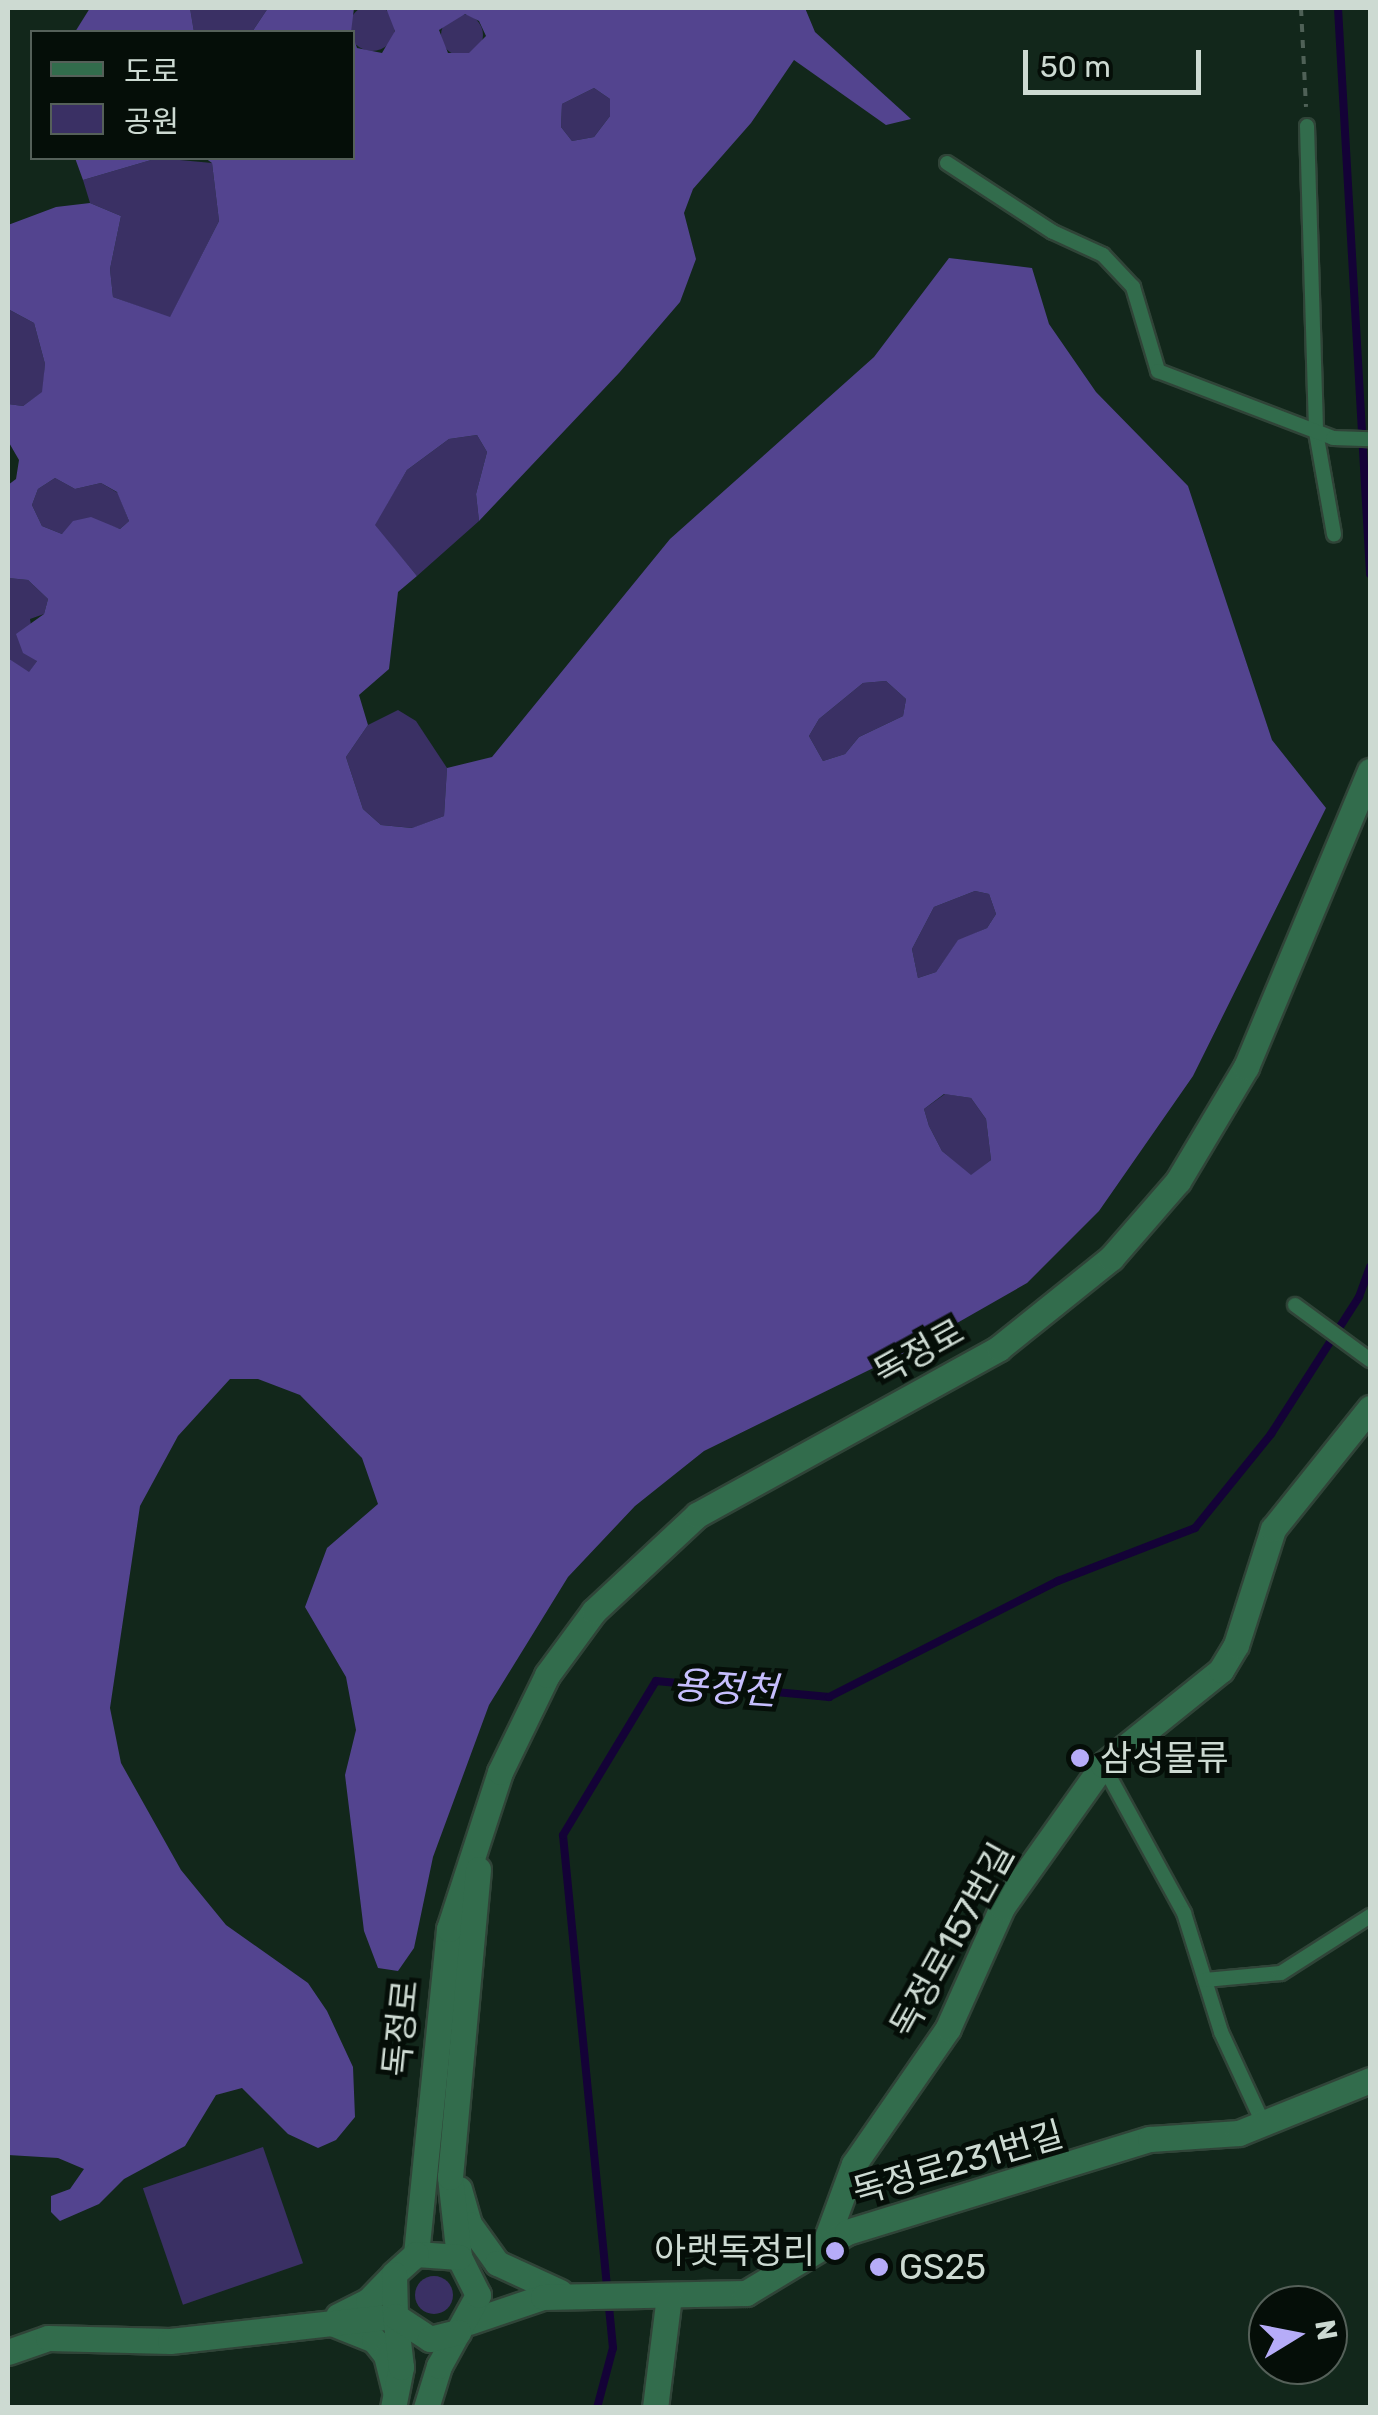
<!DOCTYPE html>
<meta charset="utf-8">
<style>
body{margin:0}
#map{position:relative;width:1378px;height:2415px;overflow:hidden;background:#12271b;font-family:Rubik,"Noto Sans KR",sans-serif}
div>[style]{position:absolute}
.green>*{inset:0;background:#3a3064;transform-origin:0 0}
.round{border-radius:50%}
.forest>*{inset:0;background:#53448f}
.stream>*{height:8px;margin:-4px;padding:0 4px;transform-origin:4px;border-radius:4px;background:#140237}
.path>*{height:4px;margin-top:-2px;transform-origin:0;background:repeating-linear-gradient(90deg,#4f6157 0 8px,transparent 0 16px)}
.roads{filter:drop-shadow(2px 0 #304438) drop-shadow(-2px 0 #304438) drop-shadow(0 2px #304438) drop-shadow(0 -2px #304438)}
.service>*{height:14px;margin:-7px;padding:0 7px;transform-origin:7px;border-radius:7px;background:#326c4c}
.minor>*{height:25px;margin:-12.5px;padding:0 12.5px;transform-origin:12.5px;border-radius:12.5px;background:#326c4c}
.tertiary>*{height:25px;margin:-12.5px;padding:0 12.5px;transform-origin:12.5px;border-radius:12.5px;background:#326c4c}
.dots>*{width:28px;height:28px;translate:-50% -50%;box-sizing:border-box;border:5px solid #050e08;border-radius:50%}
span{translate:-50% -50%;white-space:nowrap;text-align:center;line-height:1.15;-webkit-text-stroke:10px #050e08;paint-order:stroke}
.street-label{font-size:35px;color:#cddad2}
.poi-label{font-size:35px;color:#cddad2}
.left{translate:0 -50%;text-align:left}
.right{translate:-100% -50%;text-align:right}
.water-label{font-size:38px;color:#c6befe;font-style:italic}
.frame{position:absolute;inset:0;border:10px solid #cddad2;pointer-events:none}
.legend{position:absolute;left:30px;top:30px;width:325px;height:130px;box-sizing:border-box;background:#050e08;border:2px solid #556059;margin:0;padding:12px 18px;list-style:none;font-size:30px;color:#cddad2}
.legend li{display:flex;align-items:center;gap:20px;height:50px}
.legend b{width:50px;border:2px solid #556059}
.north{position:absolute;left:1248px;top:2285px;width:100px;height:100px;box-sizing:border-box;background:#050e08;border:2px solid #556059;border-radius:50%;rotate:80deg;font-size:28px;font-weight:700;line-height:40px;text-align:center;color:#cddad2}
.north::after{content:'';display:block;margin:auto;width:35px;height:45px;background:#b6acf8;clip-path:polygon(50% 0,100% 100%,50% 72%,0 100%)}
.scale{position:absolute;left:1023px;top:50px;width:178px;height:45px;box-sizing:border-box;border:5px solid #cddad2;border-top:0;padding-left:12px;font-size:30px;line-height:35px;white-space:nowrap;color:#cddad2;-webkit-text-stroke:8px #050e08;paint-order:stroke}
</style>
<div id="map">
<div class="green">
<i class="round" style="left:349px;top:5px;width:46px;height:46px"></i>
<i style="clip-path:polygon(190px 8px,268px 8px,252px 32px,194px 32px)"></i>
<i class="round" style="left:441px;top:14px;width:42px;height:42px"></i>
<i style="clip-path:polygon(594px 88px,610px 99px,610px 116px,594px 137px,572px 141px,561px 127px,562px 104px)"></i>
<i style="clip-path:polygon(158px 158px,212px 163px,219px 221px,170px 318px,113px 297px,110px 269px,121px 216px,90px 203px,83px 180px)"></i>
<i style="clip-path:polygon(8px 309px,34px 323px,45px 364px,43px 392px,23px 406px,8px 404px)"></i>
<i style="clip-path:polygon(477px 435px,487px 452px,476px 494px,479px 521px,417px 576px,374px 525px,407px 470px,449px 439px)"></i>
<i style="clip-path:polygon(55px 478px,75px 489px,101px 483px,118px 493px,129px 521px,120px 529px,99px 522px,62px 534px,42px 526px,32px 505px,38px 489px)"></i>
<i style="clip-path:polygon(8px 578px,28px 580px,48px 599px,44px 614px,30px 619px,37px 661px,29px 673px,8px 658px)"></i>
<i style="clip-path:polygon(886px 681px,906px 699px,903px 716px,859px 737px,845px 754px,823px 761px,809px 736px,819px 719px,863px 683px)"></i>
<i style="clip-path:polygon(398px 710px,416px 721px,447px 768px,444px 816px,413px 828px,381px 825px,363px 809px,346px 757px,368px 725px)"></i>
<i style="clip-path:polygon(975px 891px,989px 894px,996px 914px,987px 928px,958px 941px,936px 972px,918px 978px,912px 949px,934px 907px)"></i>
<i style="clip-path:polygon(945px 1094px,971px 1098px,986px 1119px,991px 1160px,971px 1176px,942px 1151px,929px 1126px,924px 1109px)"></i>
<i style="left:263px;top:2147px;width:123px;height:127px;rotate:71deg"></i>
<i class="round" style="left:415px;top:2276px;width:38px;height:38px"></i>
</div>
<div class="forest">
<i style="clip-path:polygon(90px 8px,190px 8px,194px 32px,75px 32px)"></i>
<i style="clip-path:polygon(268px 8px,354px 8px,351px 32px,252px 32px)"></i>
<i style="clip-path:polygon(evenodd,386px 8px,805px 8px,815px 32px,911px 119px,886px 125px,794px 60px,751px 123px,693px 189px,684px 213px,696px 259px,680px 302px,619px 373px,479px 521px,476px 494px,487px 452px,477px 435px,449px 439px,407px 470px,375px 525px,417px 576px,398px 592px,389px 669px,359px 695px,368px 725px,346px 757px,363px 809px,381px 825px,412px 828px,444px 816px,447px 768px,492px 757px,670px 539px,874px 357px,949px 258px,1032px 268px,1049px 324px,1096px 392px,1188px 486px,1272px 740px,1326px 808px,1193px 1076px,1099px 1211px,1027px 1283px,908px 1351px,704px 1451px,635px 1506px,568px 1577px,489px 1705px,433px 1857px,414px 1948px,398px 1971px,378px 1968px,364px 1931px,345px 1775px,356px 1730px,346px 1677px,305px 1607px,327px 1548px,378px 1504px,362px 1458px,300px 1395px,258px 1379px,230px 1379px,178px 1436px,140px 1506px,110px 1708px,121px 1763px,181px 1870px,226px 1925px,308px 1983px,327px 2011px,353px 2067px,355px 2117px,336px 2140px,318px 2148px,288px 2134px,242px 2088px,216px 2095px,185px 2146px,124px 2179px,99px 2204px,60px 2221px,51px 2212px,51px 2196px,70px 2189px,84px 2169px,58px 2158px,8px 2155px,8px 658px,29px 672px,37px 661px,23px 653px,16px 634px,44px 614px,48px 599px,28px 580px,8px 578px,8px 485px,16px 479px,19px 460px,8px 441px,8px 404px,23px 406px,42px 392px,45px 364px,34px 323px,8px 309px,8px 225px,56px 207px,90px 203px,121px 216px,110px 269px,113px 297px,170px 317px,219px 221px,212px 163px,205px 158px,352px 158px,353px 36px,357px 48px,382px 53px,395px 31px,386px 8px,465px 14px,479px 21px,486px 36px,469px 53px,448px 53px,439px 30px,465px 14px,386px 8px,594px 88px,610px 99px,610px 116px,594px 137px,572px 141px,561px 127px,562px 104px,594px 88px,386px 8px,55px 478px,75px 489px,101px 483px,117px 492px,129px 521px,120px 529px,91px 517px,73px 521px,62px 534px,42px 526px,32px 505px,38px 489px,55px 478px,386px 8px,886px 681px,906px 699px,903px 716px,859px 737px,845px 754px,823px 761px,809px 736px,819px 719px,863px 683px,886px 681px,386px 8px,975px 891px,989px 894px,996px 914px,987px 928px,958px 940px,936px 972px,918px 978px,912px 949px,934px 907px,975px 891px,386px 8px,944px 1094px,971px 1098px,986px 1119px,991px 1160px,971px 1175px,942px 1151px,929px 1126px,924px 1109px,944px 1094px)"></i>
<i style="clip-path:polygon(75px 158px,74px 158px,158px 158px,83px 180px)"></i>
</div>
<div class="stream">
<i style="left:1338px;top:8px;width:567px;rotate:86.76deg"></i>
<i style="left:597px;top:2408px;width:62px;rotate:-75.1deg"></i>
<i style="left:613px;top:2348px;width:515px;rotate:-95.57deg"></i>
<i style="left:563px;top:1835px;width:180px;rotate:-58.9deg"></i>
<i style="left:656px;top:1681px;width:174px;rotate:5.3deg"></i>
<i style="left:829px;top:1697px;width:257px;rotate:-26.9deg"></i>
<i style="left:1058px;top:1581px;width:147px;rotate:-21.1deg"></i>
<i style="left:1195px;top:1528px;width:121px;rotate:-51deg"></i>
<i style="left:1271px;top:1434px;width:163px;rotate:-57.3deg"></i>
<i style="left:1359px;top:1297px;width:32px;rotate:-70deg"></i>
</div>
<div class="path">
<i style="left:1301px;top:8px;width:99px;rotate:87.1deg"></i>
</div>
<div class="roads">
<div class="service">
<i style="left:1307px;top:126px;width:306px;rotate:88.3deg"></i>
<i style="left:1316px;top:432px;width:104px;rotate:80deg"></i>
<i style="left:947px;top:163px;width:126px;rotate:33.1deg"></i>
<i style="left:1053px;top:232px;width:55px;rotate:24.7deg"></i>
<i style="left:1103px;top:255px;width:44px;rotate:46.8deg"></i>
<i style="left:1133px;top:287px;width:88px;rotate:73.4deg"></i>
<i style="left:1158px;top:371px;width:187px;rotate:20.9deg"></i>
<i style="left:1333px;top:438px;width:37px;rotate:2deg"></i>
<i style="left:1295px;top:1305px;width:93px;rotate:36.3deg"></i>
<i style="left:1103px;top:1765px;width:169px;rotate:61.3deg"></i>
<i style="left:1184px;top:1913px;width:125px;rotate:72.7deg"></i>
<i style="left:1221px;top:2032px;width:100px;rotate:65.2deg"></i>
<i style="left:1205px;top:1980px;width:76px;rotate:-5.3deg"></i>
<i style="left:1281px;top:1973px;width:106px;rotate:-32.6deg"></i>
</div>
<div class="minor">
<i style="left:459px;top:2189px;width:36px;rotate:74deg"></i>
<i style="left:469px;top:2224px;width:48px;rotate:54.3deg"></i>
<i style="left:497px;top:2263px;width:69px;rotate:24.7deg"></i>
<i style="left:826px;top:2240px;width:81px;rotate:-69.8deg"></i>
<i style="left:854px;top:2164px;width:165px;rotate:-55.3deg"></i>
<i style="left:948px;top:2028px;width:133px;rotate:-65.9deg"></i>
<i style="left:1002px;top:1907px;width:174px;rotate:-54.6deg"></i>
<i style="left:1103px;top:1765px;width:151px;rotate:-38.8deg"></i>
<i style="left:1221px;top:1670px;width:29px;rotate:-59deg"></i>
<i style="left:1236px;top:1645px;width:122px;rotate:-72.3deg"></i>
<i style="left:1273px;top:1529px;width:155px;rotate:-51.3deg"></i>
<i style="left:338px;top:2316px;width:34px;rotate:-27deg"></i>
<i style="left:368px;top:2301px;width:37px;rotate:-46deg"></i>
<i style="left:469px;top:2322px;width:78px;rotate:-18.7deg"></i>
<i style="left:543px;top:2297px;width:203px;rotate:-1.1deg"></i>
<i style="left:746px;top:2293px;width:118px;rotate:-31.1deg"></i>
<i style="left:847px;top:2232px;width:317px;rotate:-17.1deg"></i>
<i style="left:1150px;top:2139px;width:89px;rotate:-3.9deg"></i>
<i style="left:1239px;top:2133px;width:141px;rotate:-22deg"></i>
<i style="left:334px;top:2324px;width:43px;rotate:21.8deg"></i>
<i style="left:374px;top:2340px;width:19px;rotate:51deg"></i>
<i style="left:386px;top:2355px;width:37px;rotate:76deg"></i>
<i style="left:8px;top:2352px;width:42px;rotate:-19.3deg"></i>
<i style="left:48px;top:2338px;width:122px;rotate:1.4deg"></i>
<i style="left:170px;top:2341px;width:226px;rotate:-6.3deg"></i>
<i style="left:655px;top:2408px;width:113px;rotate:-82.9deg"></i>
</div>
<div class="tertiary">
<i style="left:416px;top:2254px;width:327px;rotate:-84.2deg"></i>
<i style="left:449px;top:1929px;width:165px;rotate:-72deg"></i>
<i style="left:500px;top:1772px;width:108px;rotate:-64.1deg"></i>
<i style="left:547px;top:1675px;width:79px;rotate:-53.7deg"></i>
<i style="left:594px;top:1611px;width:141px;rotate:-43deg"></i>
<i style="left:697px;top:1515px;width:345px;rotate:-28.9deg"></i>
<i style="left:999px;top:1348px;width:144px;rotate:-38.8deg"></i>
<i style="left:1111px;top:1258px;width:102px;rotate:-49deg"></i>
<i style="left:1178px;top:1181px;width:133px;rotate:-59.2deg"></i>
<i style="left:1246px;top:1067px;width:321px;rotate:-67.3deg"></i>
<i style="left:459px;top:2257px;width:81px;rotate:-96.4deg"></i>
<i style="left:450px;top:2177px;width:309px;rotate:-84.8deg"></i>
<i style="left:393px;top:2408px;width:42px;rotate:-79deg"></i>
<i style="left:401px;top:2367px;width:51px;rotate:-96.7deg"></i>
<i style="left:426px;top:2408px;width:44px;rotate:-72.8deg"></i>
<i style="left:439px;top:2366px;width:81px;rotate:-61.2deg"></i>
<i style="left:478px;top:2295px;width:42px;rotate:-116.6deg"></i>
<i style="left:459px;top:2257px;width:43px;rotate:-176deg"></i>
<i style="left:416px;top:2254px;width:30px;rotate:138deg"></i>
<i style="left:394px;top:2274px;width:42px;rotate:88.6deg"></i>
<i style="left:395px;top:2316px;width:42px;rotate:33.3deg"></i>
<i style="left:430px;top:2339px;width:29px;rotate:-14deg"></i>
</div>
</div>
<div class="dots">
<i style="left:1080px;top:1758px;background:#b6acf8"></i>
<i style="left:835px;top:2251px;background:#b6acf8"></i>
<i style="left:879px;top:2267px;background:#b6acf8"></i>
</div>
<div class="street-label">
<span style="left:919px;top:1352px;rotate:-29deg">독정로</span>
<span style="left:952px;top:1940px;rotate:-61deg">독정로157번길</span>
<span style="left:401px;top:2028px;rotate:-84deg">독정로</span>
<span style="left:958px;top:2163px;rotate:-16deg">독정로231번길</span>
</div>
<div class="poi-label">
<span class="left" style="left:1100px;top:1758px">삼성물류</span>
<span class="right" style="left:815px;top:2251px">아랫독정리</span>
<span class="left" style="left:899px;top:2267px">GS25</span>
</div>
<div class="water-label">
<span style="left:725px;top:1689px;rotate:4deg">용정천</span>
</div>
<div class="frame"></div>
<ul class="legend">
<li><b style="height:12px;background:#326c4c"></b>도로</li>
<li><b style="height:28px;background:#3a3064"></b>공원</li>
</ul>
<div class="north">N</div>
<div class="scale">50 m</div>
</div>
